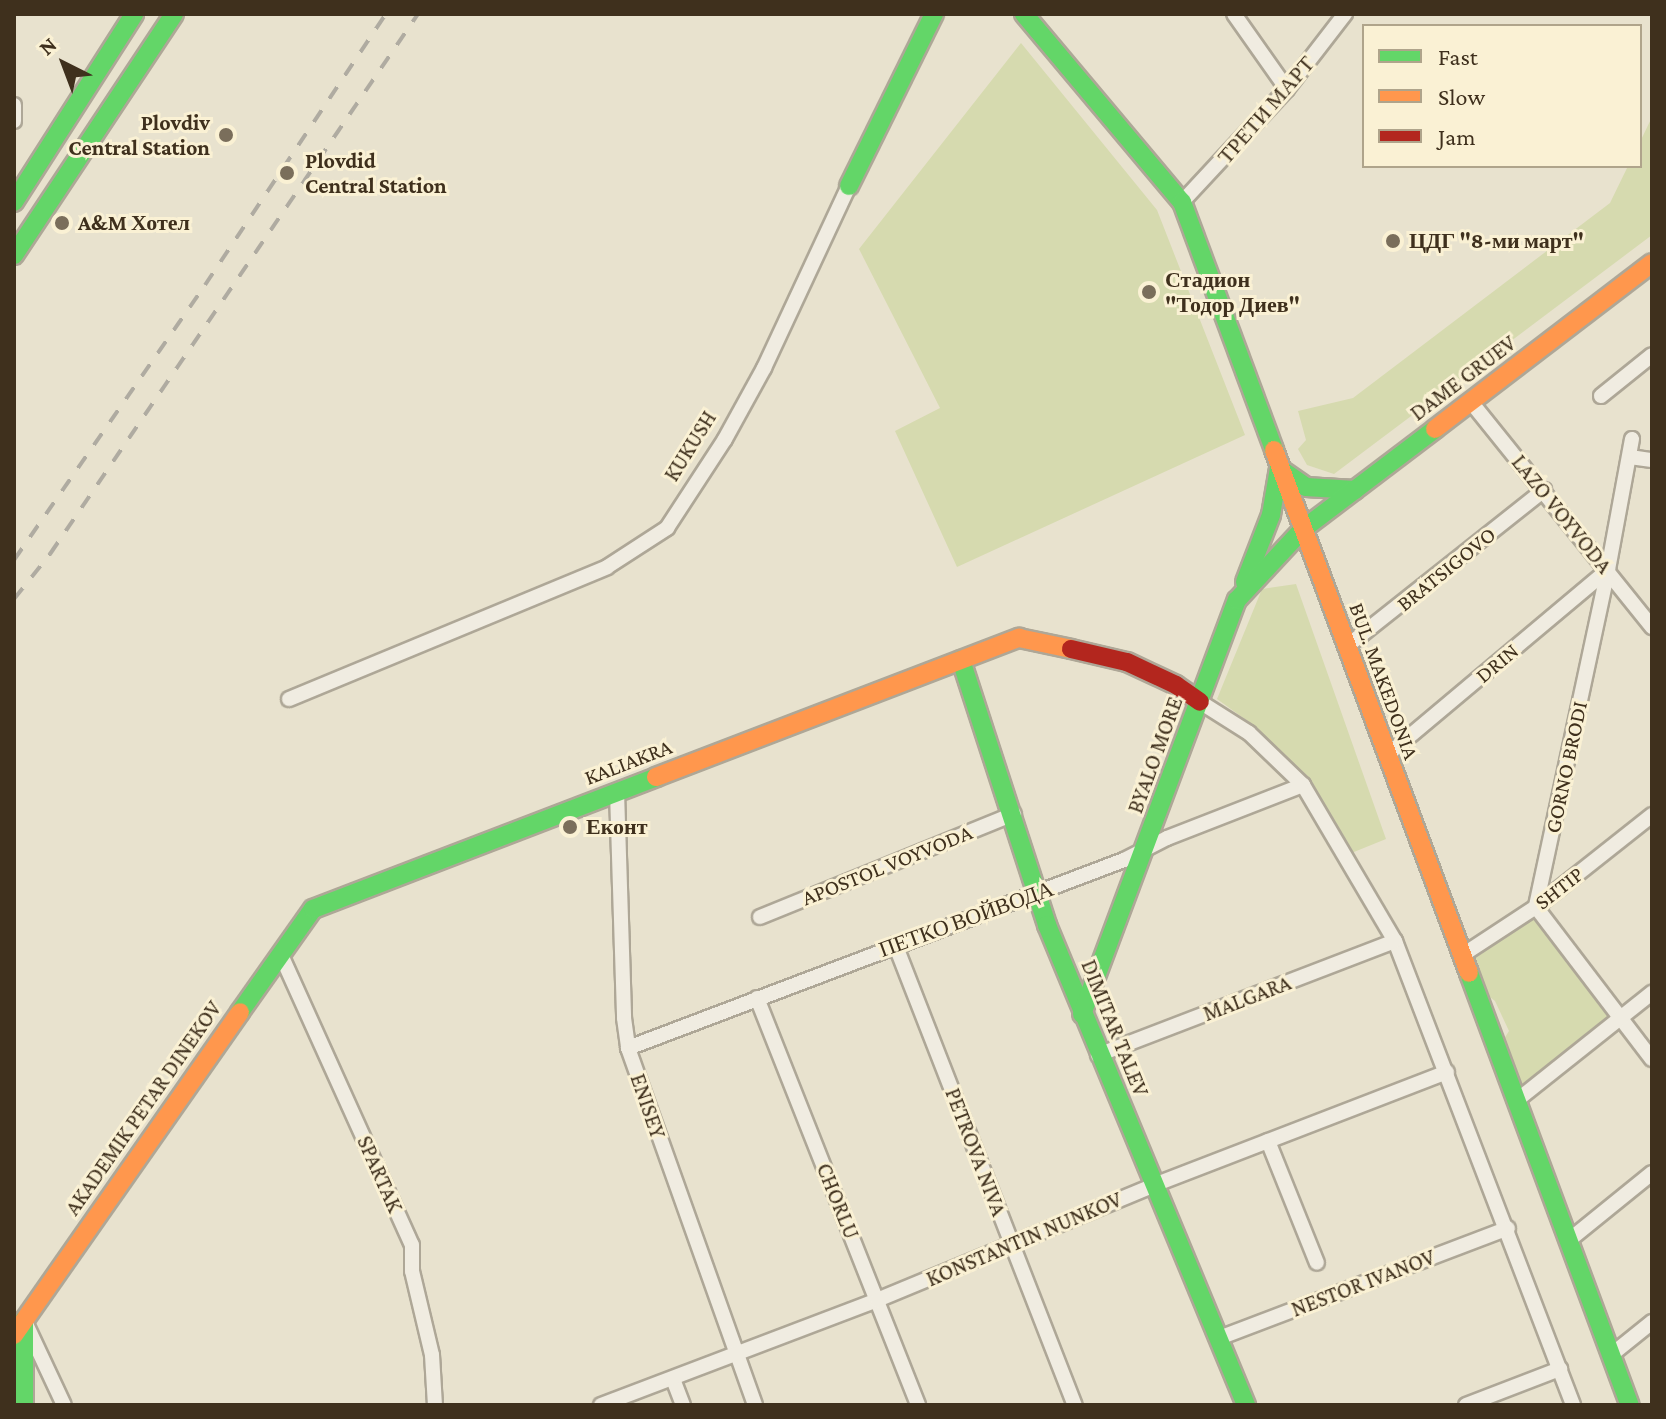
<!DOCTYPE html>
<meta charset="utf-8">
<style>
body{margin:0}
#map{position:relative;width:1666px;height:1419px;overflow:hidden;background:#e8e2ce;font-family:"Crimson Pro",serif}
div>[style]{position:absolute}
.green>*{inset:0;background:#d6daaf}
.roads{filter:drop-shadow(2px 0 #aea797) drop-shadow(-2px 0 #aea797) drop-shadow(0 2px #aea797) drop-shadow(0 -2px #aea797)}
.street>*{height:14px;margin:-7px;padding:0 7px;transform-origin:7px;border-radius:7px;background:#f0ece1}
.fast>*{height:18px;margin:-9px;padding:0 9px;transform-origin:9px;border-radius:9px;background:#63d668}
.slow>*{height:18px;margin:-9px;padding:0 9px;transform-origin:9px;border-radius:9px;background:#ff974d}
.jam>*{height:18px;margin:-9px;padding:0 9px;transform-origin:9px;border-radius:9px;background:#b3261e}
.rail>*{height:4px;margin-top:-2px;transform-origin:0;background:repeating-linear-gradient(90deg,#afaba1 0 14px,transparent 0 28px)}
.dots>*{width:22px;height:22px;translate:-50% -50%;box-sizing:border-box;border:4px solid #faf1d4;border-radius:50%}
span{translate:-50% -50%;white-space:nowrap;text-align:center;line-height:1.15;-webkit-text-stroke:6px #faf1d4;paint-order:stroke}
.street-label{font-size:22px;color:#3f301d}
.poi-label{font-size:22px;color:#3f301d;font-weight:700}
.right{translate:-100% -50%;text-align:right}
.left{translate:0 -50%;text-align:left}
.frame{position:absolute;inset:0;border:16px solid #3f301d;pointer-events:none}
.legend{position:absolute;left:1362px;top:24px;width:280px;height:144px;box-sizing:border-box;background:#faf1d4;border:2px solid #afa48b;margin:0;padding:10px 14px;list-style:none;font-size:24px;color:#3f301d}
.legend li{display:flex;align-items:center;gap:16px;height:40px}
.legend b{width:40px;border:2px solid #afa48b}
.north{position:absolute;left:24px;top:24px;width:80px;height:80px;-webkit-text-stroke:6px #faf1d4;paint-order:stroke;rotate:318deg;font-size:22px;font-weight:700;line-height:32px;text-align:center;color:#3f301d}
.north::after{content:'';display:block;margin:auto;width:28px;height:36px;background:#3f301d;clip-path:polygon(50% 0,100% 100%,50% 72%,0 100%)}
</style>
<div id="map">
<div class="green">
<i style="clip-path:polygon(1021px 43px,1157px 210px,1245px 435px,957px 567px,895px 431px,940px 408px,859px 249px)"></i>
<i style="clip-path:polygon(1652px 117px,1652px 235px,1334px 474px,1307px 465px,1298px 449px,1306px 440px,1298px 411px,1353px 398px,1610px 203px,1628px 166px,1640px 166px,1640px 142px)"></i>
<i style="clip-path:polygon(1296px 584px,1386px 839px,1349px 854px,1329px 818px,1253px 725px,1217px 699px,1262px 589px)"></i>
<i style="clip-path:polygon(1536px 914px,1613px 1018px,1521px 1089px,1502px 1042px,1509px 1031px,1495px 1001px,1482px 991px,1469px 960px)"></i>
</div>
<div class="roads">
<div class="street">
<i style="left:1234px;top:14px;width:92px;rotate:54.8deg"></i>
<i style="left:14px;top:105px;width:16px;rotate:90deg"></i>
<i style="left:1182px;top:202px;width:154px;rotate:-47.1deg"></i>
<i style="left:1287px;top:89px;width:95px;rotate:-52.3deg"></i>
<i style="left:1601px;top:396px;width:65px;rotate:-38.8deg"></i>
<i style="left:1471px;top:402px;width:289px;rotate:51.2deg"></i>
<i style="left:1632px;top:439px;width:133px;rotate:100.4deg"></i>
<i style="left:1608px;top:570px;width:345px;rotate:102.1deg"></i>
<i style="left:1536px;top:907px;width:191px;rotate:52.7deg"></i>
<i style="left:1630px;top:457px;width:22px;rotate:8deg"></i>
<i style="left:1346px;top:647px;width:253px;rotate:-38.4deg"></i>
<i style="left:289px;top:699px;width:344px;rotate:-22.5deg"></i>
<i style="left:607px;top:567px;width:72px;rotate:-33deg"></i>
<i style="left:667px;top:528px;width:106px;rotate:-56.9deg"></i>
<i style="left:725px;top:439px;width:81px;rotate:-61.2deg"></i>
<i style="left:764px;top:368px;width:201px;rotate:-65deg"></i>
<i style="left:1200px;top:702px;width:58px;rotate:32.3deg"></i>
<i style="left:1249px;top:733px;width:75px;rotate:43.9deg"></i>
<i style="left:1303px;top:785px;width:181px;rotate:59.5deg"></i>
<i style="left:1395px;top:941px;width:497px;rotate:69deg"></i>
<i style="left:1386px;top:756px;width:290px;rotate:-40deg"></i>
<i style="left:617px;top:792px;width:226px;rotate:88.2deg"></i>
<i style="left:624px;top:1018px;width:30px;rotate:82deg"></i>
<i style="left:628px;top:1048px;width:379px;rotate:70.4deg"></i>
<i style="left:760px;top:917px;width:274px;rotate:-22.1deg"></i>
<i style="left:895px;top:944px;width:495px;rotate:68.7deg"></i>
<i style="left:281px;top:955px;width:318px;rotate:65.7deg"></i>
<i style="left:412px;top:1245px;width:26px;rotate:90deg"></i>
<i style="left:412px;top:1271px;width:86px;rotate:76.6deg"></i>
<i style="left:432px;top:1355px;width:50px;rotate:86.6deg"></i>
<i style="left:1461px;top:956px;width:90px;rotate:-33.2deg"></i>
<i style="left:1536px;top:907px;width:148px;rotate:-38.4deg"></i>
<i style="left:757px;top:998px;width:438px;rotate:68.4deg"></i>
<i style="left:628px;top:1048px;width:530px;rotate:-20.76deg"></i>
<i style="left:1124px;top:860px;width:48px;rotate:-27.1deg"></i>
<i style="left:1167px;top:838px;width:146px;rotate:-21.3deg"></i>
<i style="left:1098px;top:1055px;width:318px;rotate:-21deg"></i>
<i style="left:1516px;top:1101px;width:174px;rotate:-38.5deg"></i>
<i style="left:1268px;top:1141px;width:131px;rotate:68.1deg"></i>
<i style="left:1568px;top:1241px;width:108px;rotate:-39deg"></i>
<i style="left:26px;top:1324px;width:89px;rotate:64.9deg"></i>
<i style="left:1219px;top:1338px;width:309px;rotate:-20.8deg"></i>
<i style="left:1611px;top:1355px;width:53px;rotate:-38.8deg"></i>
<i style="left:673px;top:1379px;width:28px;rotate:69deg"></i>
<i style="left:601px;top:1405px;width:295px;rotate:-20.8deg"></i>
<i style="left:877px;top:1300px;width:300px;rotate:-22.5deg"></i>
<i style="left:1154px;top:1185px;width:314px;rotate:-21.1deg"></i>
<i style="left:1466px;top:1405px;width:101px;rotate:-21deg"></i>
</div>
<div class="fast">
<i style="left:1024px;top:14px;width:246px;rotate:50deg"></i>
<i style="left:1182px;top:202px;width:265px;rotate:69.6deg"></i>
<i style="left:849px;top:186px;width:192px;rotate:-63.7deg"></i>
<i style="left:14px;top:202px;width:223px;rotate:-57.4deg"></i>
<i style="left:14px;top:255px;width:289px;rotate:-56.4deg"></i>
<i style="left:1279px;top:468px;width:33px;rotate:35deg"></i>
<i style="left:1306px;top:487px;width:49px;rotate:3.5deg"></i>
<i style="left:1245px;top:582px;width:72px;rotate:-68.8deg"></i>
<i style="left:1271px;top:515px;width:48px;rotate:-80.3deg"></i>
<i style="left:961px;top:660px;width:279px;rotate:72deg"></i>
<i style="left:1047px;top:925px;width:520px;rotate:67.48deg"></i>
<i style="left:1469px;top:973px;width:461px;rotate:69.6deg"></i>
<i style="left:240px;top:1012px;width:126px;rotate:-54.7deg"></i>
<i style="left:313px;top:909px;width:368px;rotate:-21deg"></i>
<i style="left:1082px;top:1014px;width:442px;rotate:-69.5deg"></i>
<i style="left:1237px;top:600px;width:96px;rotate:-47.1deg"></i>
<i style="left:1302px;top:530px;width:167px;rotate:-37.2deg"></i>
<i style="left:24px;top:1320px;width:85px;rotate:90deg"></i>
</div>
<div class="slow">
<i style="left:1435px;top:429px;width:273px;rotate:-37.4deg"></i>
<i style="left:1274px;top:450px;width:558px;rotate:69.55deg"></i>
<i style="left:656px;top:777px;width:389px;rotate:-21deg"></i>
<i style="left:1019px;top:638px;width:53px;rotate:11.9deg"></i>
<i style="left:14px;top:1335px;width:394px;rotate:-55deg"></i>
</div>
<div class="jam">
<i style="left:1071px;top:649px;width:57px;rotate:13.1deg"></i>
<i style="left:1127px;top:662px;width:54px;rotate:25.1deg"></i>
<i style="left:1176px;top:685px;width:29px;rotate:35deg"></i>
</div>
</div>
<div class="rail">
<i style="left:14px;top:560px;width:335px;rotate:-55.2deg"></i>
<i style="left:205px;top:285px;width:326px;rotate:-56.3deg"></i>
<i style="left:14px;top:599px;width:58px;rotate:-51.3deg"></i>
<i style="left:50px;top:554px;width:653px;rotate:-55.73deg"></i>
</div>
<div class="dots">
<i style="left:226px;top:135px;background:#7a6e5b"></i>
<i style="left:287px;top:173px;background:#7a6e5b"></i>
<i style="left:62px;top:223px;background:#7a6e5b"></i>
<i style="left:1393px;top:241px;background:#7a6e5b"></i>
<i style="left:1149px;top:292px;background:#7a6e5b"></i>
<i style="left:570px;top:827px;background:#7a6e5b"></i>
</div>
<div class="street-label">
<span style="left:1266px;top:110px;rotate:-49deg">ТРЕТИ МАРТ</span>
<span style="left:1463px;top:378px;rotate:-37deg">DAME GRUEV</span>
<span style="left:690px;top:446px;rotate:-58deg">KUKUSH</span>
<span style="left:1562px;top:514px;rotate:51deg">LAZO VOYVODA</span>
<span style="left:1446px;top:569px;rotate:-39deg">BRATSIGOVO</span>
<span style="left:1497px;top:663px;rotate:-40deg">DRIN</span>
<span style="left:1384px;top:681px;rotate:70deg">BUL. MAKEDONIA</span>
<span style="left:1155px;top:755px;rotate:-70deg">BYALO MORE</span>
<span style="left:628px;top:762px;rotate:-21deg">KALIAKRA</span>
<span style="left:1566px;top:767px;rotate:-78deg">GORNO BRODI</span>
<span style="left:887px;top:865px;rotate:-22deg">APOSTOL VOYVODA</span>
<span style="left:1559px;top:888px;rotate:-38deg">SHTIP</span>
<span style="left:966px;top:919px;rotate:-20deg">ПЕТКО ВОЙВОДА</span>
<span style="left:1247px;top:998px;rotate:-21deg">MALGARA</span>
<span style="left:1115px;top:1028px;rotate:68deg">DIMITAR TALEV</span>
<span style="left:648px;top:1106px;rotate:71deg">ENISEY</span>
<span style="left:143px;top:1108px;rotate:-55deg">AKADEMIK PETAR DINEKOV</span>
<span style="left:976px;top:1152px;rotate:69deg">PETROVA NIVA</span>
<span style="left:380px;top:1174px;rotate:66deg">SPARTAK</span>
<span style="left:838px;top:1201px;rotate:68deg">CHORLU</span>
<span style="left:1024px;top:1239px;rotate:-23deg">KONSTANTIN NUNKOV</span>
<span style="left:1363px;top:1283px;rotate:-21deg">NESTOR IVANOV</span>
</div>
<div class="poi-label">
<span class="right" style="left:210px;top:135px">Plovdiv<br>Central Station</span>
<span class="left" style="left:305px;top:173px">Plovdid<br>Central Station</span>
<span class="left" style="left:78px;top:223px">A&amp;M Хотел</span>
<span class="left" style="left:1409px;top:241px">ЦДГ "8-ми март"</span>
<span class="left" style="left:1165px;top:292px">Стадион<br>"Тодор Диев"</span>
<span class="left" style="left:586px;top:827px">Еконт</span>
</div>
<div class="frame"></div>
<ul class="legend">
<li><b style="height:10px;background:#63d668"></b>Fast</li>
<li><b style="height:10px;background:#ff974d"></b>Slow</li>
<li><b style="height:10px;background:#b3261e"></b>Jam</li>
</ul>
<div class="north">N</div>
</div>
